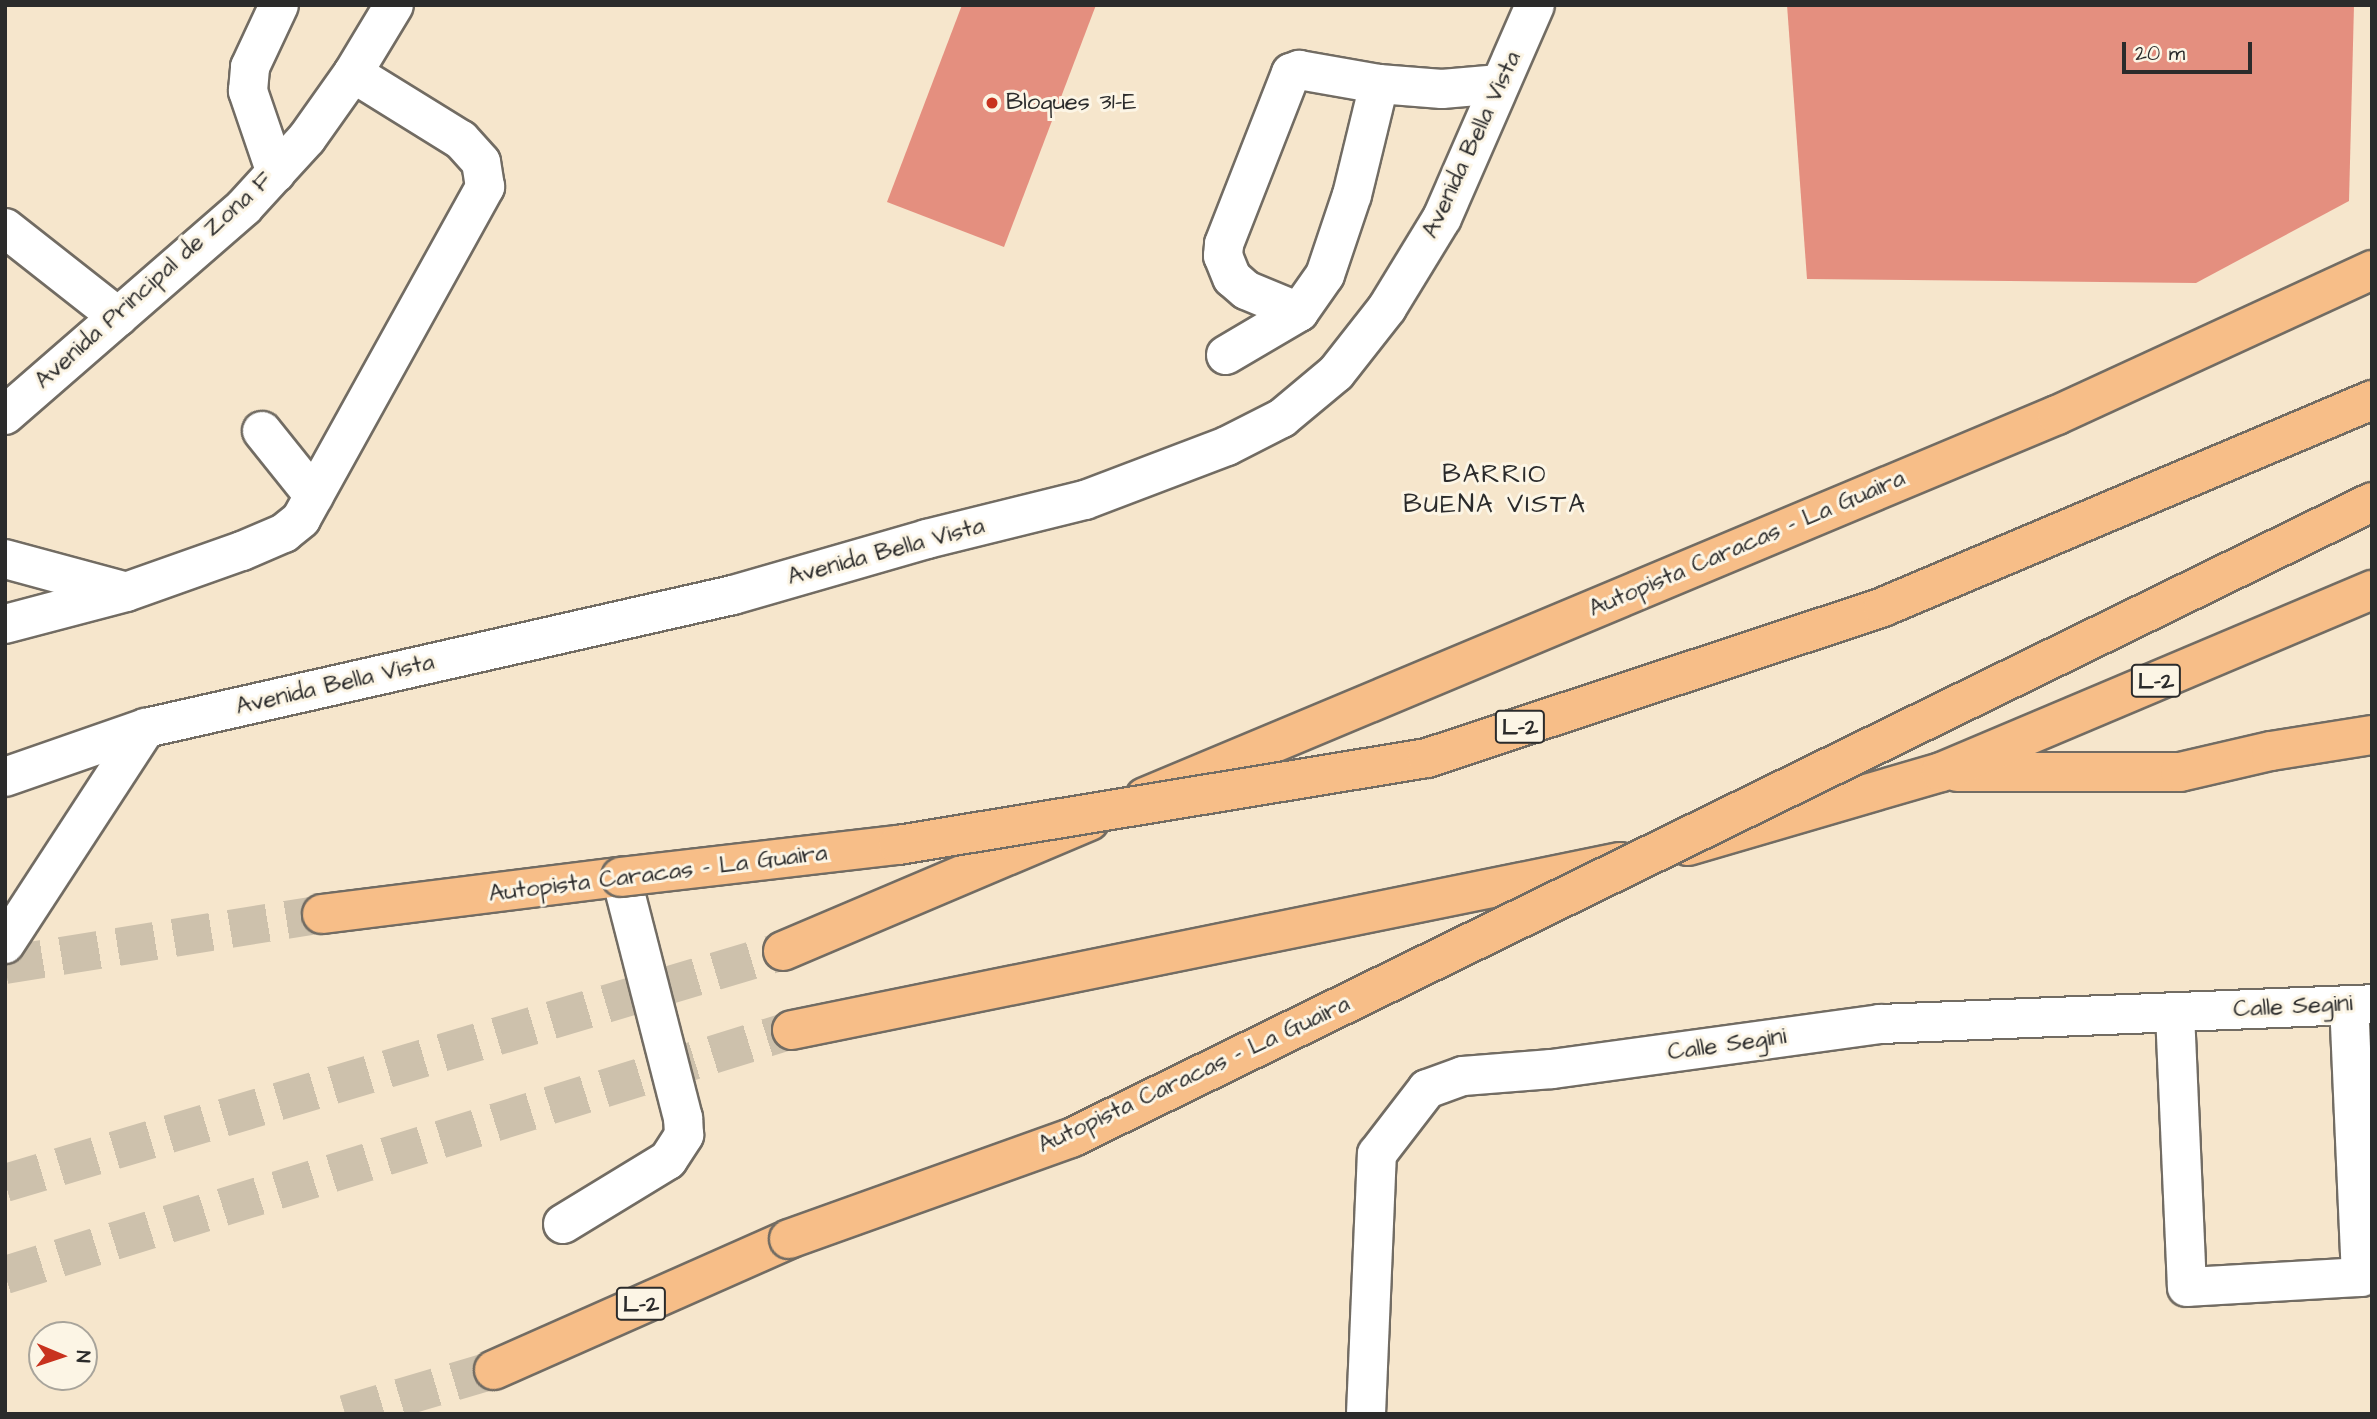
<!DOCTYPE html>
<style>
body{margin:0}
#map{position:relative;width:2377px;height:1419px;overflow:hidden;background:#f6e6cc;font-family:"Architects Daughter",sans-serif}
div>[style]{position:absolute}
.building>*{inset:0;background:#e48f7f}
.highway-tunnel>*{height:38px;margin-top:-19px;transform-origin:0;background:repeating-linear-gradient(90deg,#cdc1ac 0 38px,transparent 0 57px)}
.roads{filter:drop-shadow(2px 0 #726c63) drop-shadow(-2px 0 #726c63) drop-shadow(0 2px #726c63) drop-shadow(0 -2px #726c63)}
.minor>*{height:38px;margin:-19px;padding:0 19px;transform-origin:19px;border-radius:19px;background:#fff}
.highway>*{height:38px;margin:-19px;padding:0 19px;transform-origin:19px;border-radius:19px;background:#f7be88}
.bridges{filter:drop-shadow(2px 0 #726c63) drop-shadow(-2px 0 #726c63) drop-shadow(0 2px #726c63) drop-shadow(0 -2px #726c63)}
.highway-bridge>*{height:38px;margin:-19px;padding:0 19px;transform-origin:19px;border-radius:19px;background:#f7be88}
.dots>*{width:19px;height:19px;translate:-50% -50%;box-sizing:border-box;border:4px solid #fcf5e5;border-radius:50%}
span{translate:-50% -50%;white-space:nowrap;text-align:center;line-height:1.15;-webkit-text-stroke:6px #fcf5e5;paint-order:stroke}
.shield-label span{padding:2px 5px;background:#fcf5e5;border:2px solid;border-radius:5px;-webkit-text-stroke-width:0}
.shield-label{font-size:23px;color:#2b2b2b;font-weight:700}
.poi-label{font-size:24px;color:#2b2b2b}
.left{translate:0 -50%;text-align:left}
.street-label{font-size:24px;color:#2b2b2b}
.neighbourhood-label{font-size:26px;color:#2b2b2b;letter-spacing:2px}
.frame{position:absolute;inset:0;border:7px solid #2b2b2b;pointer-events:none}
.north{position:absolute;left:28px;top:1321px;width:70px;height:70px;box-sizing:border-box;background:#fcf5e5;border:2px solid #a8a49b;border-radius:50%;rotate:92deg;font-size:19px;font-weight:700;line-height:28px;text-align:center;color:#2b2b2b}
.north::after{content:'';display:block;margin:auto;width:24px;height:32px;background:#c8321e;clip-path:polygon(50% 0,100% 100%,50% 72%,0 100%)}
.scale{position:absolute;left:2122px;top:42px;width:130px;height:32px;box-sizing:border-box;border:4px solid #2b2b2b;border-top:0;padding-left:9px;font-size:21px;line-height:24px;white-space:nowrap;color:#2b2b2b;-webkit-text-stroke:5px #fcf5e5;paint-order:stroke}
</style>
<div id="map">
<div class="building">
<i style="clip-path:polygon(962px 5px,1096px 5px,1004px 247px,887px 202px)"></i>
<i style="clip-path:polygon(1787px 5px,2354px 5px,2349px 201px,2196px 283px,1807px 279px)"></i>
</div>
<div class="highway-tunnel">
<i style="left:5px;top:965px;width:321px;rotate:-9.1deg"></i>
<i style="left:5px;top:1183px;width:812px;rotate:-16.6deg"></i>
<i style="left:5px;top:1275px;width:824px;rotate:-17.29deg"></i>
<i style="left:345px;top:1414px;width:155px;rotate:-16.5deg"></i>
</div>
<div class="roads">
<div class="minor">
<i style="left:276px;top:173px;width:87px;rotate:-108.9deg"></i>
<i style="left:248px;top:91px;width:24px;rotate:-85deg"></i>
<i style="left:250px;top:67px;width:68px;rotate:-64.9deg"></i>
<i style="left:5px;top:228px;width:144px;rotate:38.2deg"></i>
<i style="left:1299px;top:312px;width:57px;rotate:-157.5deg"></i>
<i style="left:1246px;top:290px;width:18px;rotate:-139deg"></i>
<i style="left:1232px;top:278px;width:24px;rotate:-112deg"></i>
<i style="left:1223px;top:256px;width:12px;rotate:-85deg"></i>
<i style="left:1224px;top:244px;width:184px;rotate:-68.6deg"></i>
<i style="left:1291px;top:73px;width:9px;rotate:-21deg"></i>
<i style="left:1299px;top:70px;width:81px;rotate:9.9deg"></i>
<i style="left:1379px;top:84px;width:63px;rotate:4.5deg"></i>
<i style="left:1442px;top:89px;width:58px;rotate:-4.9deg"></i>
<i style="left:1226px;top:355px;width:85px;rotate:-30.5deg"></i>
<i style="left:1299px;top:312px;width:45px;rotate:-54.9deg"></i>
<i style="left:1325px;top:275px;width:84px;rotate:-71.4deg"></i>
<i style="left:1352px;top:195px;width:114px;rotate:-76.3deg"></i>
<i style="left:5px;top:415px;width:317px;rotate:-41deg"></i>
<i style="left:244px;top:207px;width:93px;rotate:-47.6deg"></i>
<i style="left:307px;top:138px;width:80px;rotate:-54.7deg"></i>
<i style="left:353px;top:73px;width:79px;rotate:-58.9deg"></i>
<i style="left:262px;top:431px;width:83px;rotate:51.3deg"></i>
<i style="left:5px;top:559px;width:123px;rotate:15.1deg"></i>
<i style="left:5px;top:624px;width:125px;rotate:-14.8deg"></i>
<i style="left:126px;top:592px;width:123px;rotate:-19.5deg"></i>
<i style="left:242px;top:551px;width:46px;rotate:-23.2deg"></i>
<i style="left:284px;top:533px;width:22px;rotate:-39deg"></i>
<i style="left:301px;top:519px;width:380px;rotate:-61deg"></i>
<i style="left:485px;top:187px;width:25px;rotate:-99deg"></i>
<i style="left:481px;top:162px;width:30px;rotate:-132deg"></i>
<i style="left:461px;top:140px;width:127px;rotate:-148.2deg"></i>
<i style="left:5px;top:777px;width:149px;rotate:-19.2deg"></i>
<i style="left:146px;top:728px;width:602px;rotate:-12.77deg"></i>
<i style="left:733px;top:595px;width:202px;rotate:-16.1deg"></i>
<i style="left:927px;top:539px;width:163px;rotate:-13.9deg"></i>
<i style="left:1085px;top:500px;width:152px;rotate:-20.8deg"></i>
<i style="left:1227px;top:446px;width:62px;rotate:-27deg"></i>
<i style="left:1282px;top:418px;width:70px;rotate:-39.8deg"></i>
<i style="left:1336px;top:373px;width:83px;rotate:-51.9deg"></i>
<i style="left:1387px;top:308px;width:105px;rotate:-58.6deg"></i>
<i style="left:1442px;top:218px;width:232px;rotate:-66.4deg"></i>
<i style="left:5px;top:944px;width:258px;rotate:-56.9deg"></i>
<i style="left:2175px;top:1013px;width:274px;rotate:87.5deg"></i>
<i style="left:2187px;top:1287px;width:174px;rotate:-3.3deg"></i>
<i style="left:2361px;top:1277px;width:272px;rotate:-92.5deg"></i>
<i style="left:563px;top:1224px;width:123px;rotate:-31.4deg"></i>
<i style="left:668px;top:1160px;width:30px;rotate:-57deg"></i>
<i style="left:684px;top:1135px;width:17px;rotate:-93deg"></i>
<i style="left:683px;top:1118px;width:249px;rotate:-104.4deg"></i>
<i style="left:1366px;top:1414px;width:260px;rotate:-87.6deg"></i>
<i style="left:1377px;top:1154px;width:82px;rotate:-52.4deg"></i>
<i style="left:1427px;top:1089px;width:38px;rotate:-20deg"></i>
<i style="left:1463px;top:1076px;width:89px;rotate:-4.5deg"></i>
<i style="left:1552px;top:1069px;width:331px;rotate:-7.8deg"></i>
<i style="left:1880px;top:1024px;width:492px;rotate:-2.3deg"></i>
</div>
<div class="highway">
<i style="left:1957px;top:772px;width:223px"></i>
<i style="left:2180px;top:772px;width:93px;rotate:-13deg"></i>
<i style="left:2271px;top:751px;width:102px;rotate:-9deg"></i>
<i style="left:1145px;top:797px;width:989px;rotate:-22.73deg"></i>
<i style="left:2057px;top:415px;width:347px;rotate:-24.7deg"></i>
<i style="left:1688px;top:846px;width:264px;rotate:-16.3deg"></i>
<i style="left:1941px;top:772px;width:468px;rotate:-22.9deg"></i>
<i style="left:322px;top:914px;width:301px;rotate:-7.1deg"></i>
<i style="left:783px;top:951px;width:333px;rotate:-23deg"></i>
<i style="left:792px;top:1030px;width:845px;rotate:-11.47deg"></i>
<i style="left:494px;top:1370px;width:323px;rotate:-23.9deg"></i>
</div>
</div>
<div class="bridges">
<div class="highway-bridge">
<i style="left:621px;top:877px;width:279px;rotate:-6.6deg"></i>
<i style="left:898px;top:845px;width:536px;rotate:-9.34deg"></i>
<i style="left:1427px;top:758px;width:480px;rotate:-18.3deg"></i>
<i style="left:1883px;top:607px;width:531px;rotate:-22.94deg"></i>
<i style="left:789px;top:1239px;width:300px;rotate:-19.7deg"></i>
<i style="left:1071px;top:1138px;width:1448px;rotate:-26.05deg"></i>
</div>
</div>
<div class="dots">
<i style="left:992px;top:103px;background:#c8321e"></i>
</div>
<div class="shield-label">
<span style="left:2156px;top:681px">L-2</span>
<span style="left:1520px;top:727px">L-2</span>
<span style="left:641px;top:1304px">L-2</span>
</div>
<div class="poi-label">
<span class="left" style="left:1006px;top:103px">Bloques 31-E</span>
</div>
<div class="street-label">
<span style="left:1472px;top:145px;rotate:-65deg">Avenida Bella Vista</span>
<span style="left:154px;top:281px;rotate:-42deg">Avenida Principal de Zona F</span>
<span style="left:1747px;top:544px;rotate:-23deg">Autopista Caracas - La Guaira</span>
<span style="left:886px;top:552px;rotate:-15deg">Avenida Bella Vista</span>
<span style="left:335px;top:685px;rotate:-13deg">Avenida Bella Vista</span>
<span style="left:658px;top:874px;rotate:-7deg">Autopista Caracas - La Guaira</span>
<span style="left:2293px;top:1007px;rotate:-3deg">Calle Segini</span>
<span style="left:1727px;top:1045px;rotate:-8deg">Calle Segini</span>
<span style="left:1194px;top:1075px;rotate:-25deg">Autopista Caracas - La Guaira</span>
</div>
<div class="neighbourhood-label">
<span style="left:1495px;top:490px">BARRIO<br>BUENA VISTA</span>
</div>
<div class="frame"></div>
<div class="north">N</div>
<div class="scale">20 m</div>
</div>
